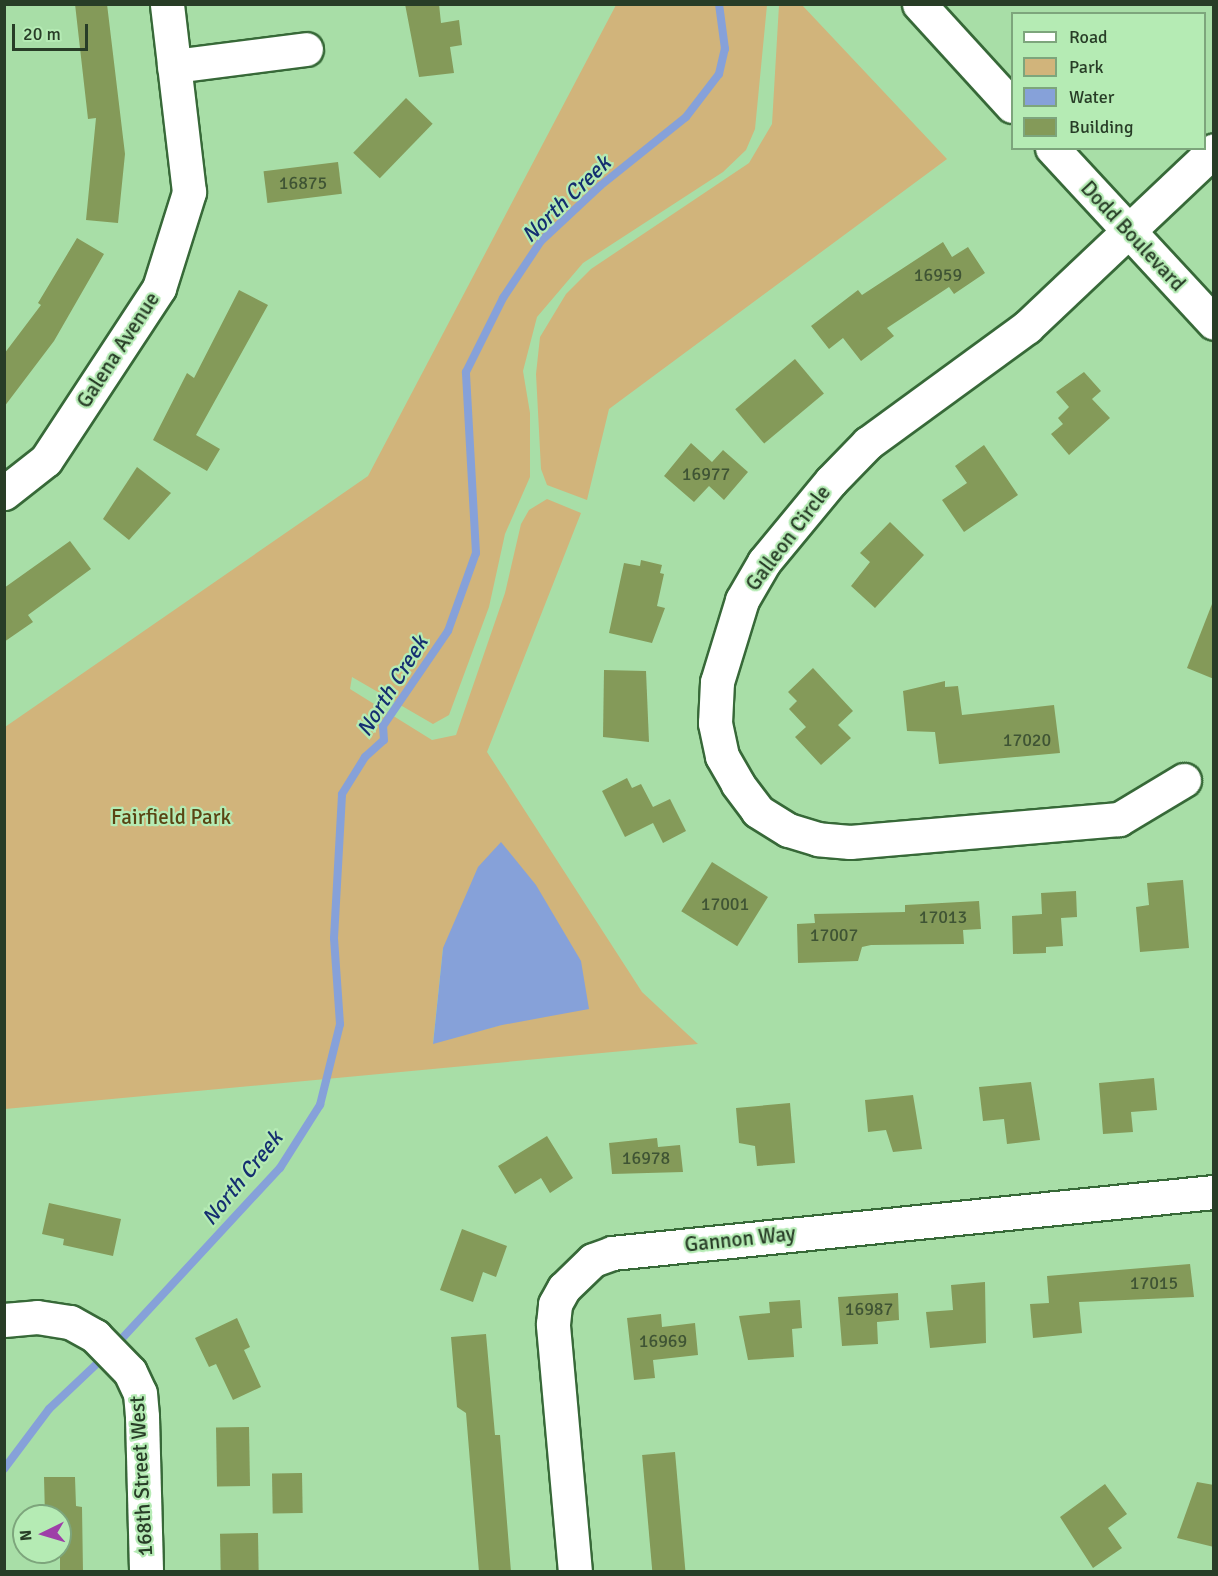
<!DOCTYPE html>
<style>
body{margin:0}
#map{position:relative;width:1218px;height:1576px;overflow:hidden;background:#a8dea7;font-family:Signika,sans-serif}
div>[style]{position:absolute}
.green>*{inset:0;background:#d1b47b}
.water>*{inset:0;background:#86a1d9}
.stream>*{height:8px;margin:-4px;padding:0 4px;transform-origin:4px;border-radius:4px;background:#86a1d9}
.building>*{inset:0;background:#849a59;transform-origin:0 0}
.roads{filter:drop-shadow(2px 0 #376938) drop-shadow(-2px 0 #376938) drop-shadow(0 2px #376938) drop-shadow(0 -2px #376938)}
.minor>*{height:33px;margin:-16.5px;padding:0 16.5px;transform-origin:16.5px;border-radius:16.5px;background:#fff}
span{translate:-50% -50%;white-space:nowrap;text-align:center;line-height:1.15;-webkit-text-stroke:4.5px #b5ebb4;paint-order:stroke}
.number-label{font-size:18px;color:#3f5434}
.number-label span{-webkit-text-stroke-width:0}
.street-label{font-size:21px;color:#283d27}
.park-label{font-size:21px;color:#5a4413}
.water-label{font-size:22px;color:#142e70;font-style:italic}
.frame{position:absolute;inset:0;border:6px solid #283d27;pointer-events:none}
.legend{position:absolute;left:1011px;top:12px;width:195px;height:138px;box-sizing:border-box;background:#b5ebb4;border:2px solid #7da57c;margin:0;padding:8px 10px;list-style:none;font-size:18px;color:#283d27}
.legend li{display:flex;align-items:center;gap:12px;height:30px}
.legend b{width:30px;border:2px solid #7da57c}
.north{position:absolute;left:12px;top:1504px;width:60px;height:60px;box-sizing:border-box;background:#b5ebb4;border:2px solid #7da57c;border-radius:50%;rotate:265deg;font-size:16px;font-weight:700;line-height:24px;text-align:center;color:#283d27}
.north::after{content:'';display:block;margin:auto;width:21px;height:27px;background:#9e3fa8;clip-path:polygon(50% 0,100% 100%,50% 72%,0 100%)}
.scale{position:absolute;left:12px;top:24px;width:76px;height:27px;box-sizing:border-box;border:3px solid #283d27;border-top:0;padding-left:8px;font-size:18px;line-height:21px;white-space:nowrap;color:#283d27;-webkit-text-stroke:4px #b5ebb4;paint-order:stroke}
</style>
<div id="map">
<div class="green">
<i style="clip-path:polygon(evenodd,616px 5px,767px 5px,755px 129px,746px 150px,723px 172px,583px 263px,537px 317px,523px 371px,530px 413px,530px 477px,505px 534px,489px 607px,449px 715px,433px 724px,352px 677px,350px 689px,432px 740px,456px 735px,505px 593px,521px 524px,529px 510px,547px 499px,581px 513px,487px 752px,642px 992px,698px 1044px,5px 1109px,5px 727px,368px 476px,616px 5px,443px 948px,501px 1025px,433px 1043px,443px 948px)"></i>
<i style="clip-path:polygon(779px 5px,802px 5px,947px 159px,609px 409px,587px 500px,547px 485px,541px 469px,536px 374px,540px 337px,566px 294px,591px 269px,749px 163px,772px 124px)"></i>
</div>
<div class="water">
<i style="clip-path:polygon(501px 842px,536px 885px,581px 961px,589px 1009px,502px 1025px,433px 1044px,443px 948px,478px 867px)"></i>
</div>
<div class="stream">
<i style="left:115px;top:1346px;width:243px;rotate:-47.2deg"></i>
<i style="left:280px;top:1168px;width:75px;rotate:-57.6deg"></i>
<i style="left:320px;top:1105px;width:83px;rotate:-76.1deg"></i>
<i style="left:340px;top:1024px;width:86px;rotate:-94deg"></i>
<i style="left:334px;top:938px;width:144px;rotate:-86.8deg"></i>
<i style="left:342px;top:794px;width:44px;rotate:-58.1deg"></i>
<i style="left:365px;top:757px;width:25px;rotate:-42deg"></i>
<i style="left:384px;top:740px;width:14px;rotate:-94deg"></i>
<i style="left:383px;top:726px;width:115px;rotate:-55.6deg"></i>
<i style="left:448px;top:631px;width:83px;rotate:-70.3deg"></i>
<i style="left:476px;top:553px;width:181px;rotate:-93.2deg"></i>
<i style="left:466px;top:372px;width:83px;rotate:-63.4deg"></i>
<i style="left:503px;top:298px;width:69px;rotate:-56.3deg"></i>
<i style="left:541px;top:241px;width:81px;rotate:-43deg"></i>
<i style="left:600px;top:186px;width:110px;rotate:-38.7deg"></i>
<i style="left:686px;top:117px;width:54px;rotate:-52.5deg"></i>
<i style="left:719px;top:74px;width:26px;rotate:-77deg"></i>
<i style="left:725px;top:49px;width:45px;rotate:-97.6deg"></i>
<i style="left:4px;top:1469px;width:75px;rotate:-53.1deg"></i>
<i style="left:49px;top:1409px;width:77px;rotate:-43.4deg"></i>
</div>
<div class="building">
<i style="clip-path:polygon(75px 4px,107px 4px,125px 154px,118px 223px,86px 220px,96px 118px,88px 119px)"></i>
<i style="clip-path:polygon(405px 4px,439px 4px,441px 23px,459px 20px,462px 45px,450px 47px,454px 73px,419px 77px)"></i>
<i style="left:406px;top:98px;width:37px;height:76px;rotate:44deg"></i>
<i style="left:338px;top:162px;width:32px;height:75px;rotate:83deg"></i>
<i style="clip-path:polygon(77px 238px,104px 254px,54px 341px,4px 407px,4px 354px,41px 305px,38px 303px)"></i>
<i style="clip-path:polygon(943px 242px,952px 257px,968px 247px,985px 273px,954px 294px,949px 287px,887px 328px,894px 336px,861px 361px,843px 338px,829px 349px,811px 326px,858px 290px,862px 295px)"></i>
<i style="clip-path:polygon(239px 290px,268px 305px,196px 435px,220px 449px,207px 471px,153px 440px,187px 373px,194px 378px)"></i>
<i style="left:795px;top:359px;width:45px;height:78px;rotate:50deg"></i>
<i style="clip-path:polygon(1084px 372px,1101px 391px,1092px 399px,1110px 418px,1069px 455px,1051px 434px,1063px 424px,1058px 418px,1069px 407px,1056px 392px)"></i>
<i style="clip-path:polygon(691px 443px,712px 462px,723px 450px,748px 472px,724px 500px,709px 486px,694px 502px,664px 476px)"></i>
<i style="clip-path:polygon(984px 445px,1018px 495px,964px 532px,942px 500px,967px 483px,955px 466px)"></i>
<i style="clip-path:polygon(137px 467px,171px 493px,129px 540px,103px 519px)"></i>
<i style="clip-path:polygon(890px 522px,924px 555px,875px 608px,851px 586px,870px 562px,860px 553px)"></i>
<i style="clip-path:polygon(70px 541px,91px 569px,28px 615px,33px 622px,4px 642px,4px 588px)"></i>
<i style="clip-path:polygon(641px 560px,662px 565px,660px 573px,664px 574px,657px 606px,665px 608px,652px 643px,609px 633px,624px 563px,640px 566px)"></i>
<i style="clip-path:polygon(1212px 604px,1214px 605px,1214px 679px,1187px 668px)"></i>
<i style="clip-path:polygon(813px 668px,853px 711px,838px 725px,851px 738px,821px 765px,795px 737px,806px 727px,789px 709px,797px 701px,788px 692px)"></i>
<i style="clip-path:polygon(604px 670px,646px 671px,649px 742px,603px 737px)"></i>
<i style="clip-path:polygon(945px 681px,945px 687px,958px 686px,962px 715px,1054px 705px,1060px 753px,939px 764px,935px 732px,907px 731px,903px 691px)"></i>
<i style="clip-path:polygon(627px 778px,632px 788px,641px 784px,653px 807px,670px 799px,686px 831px,663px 843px,653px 823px,625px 837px,602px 791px)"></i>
<i style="left:712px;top:862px;width:66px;height:58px;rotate:32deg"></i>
<i style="clip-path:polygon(1183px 880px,1189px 948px,1140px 952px,1136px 907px,1149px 905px,1147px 883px)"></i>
<i style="clip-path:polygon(1076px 891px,1077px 917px,1061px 918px,1063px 946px,1046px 947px,1046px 953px,1013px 954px,1012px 916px,1042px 914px,1041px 893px)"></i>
<i style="clip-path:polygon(979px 901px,981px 929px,963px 930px,964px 944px,871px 945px,862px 947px,858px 961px,798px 963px,797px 924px,815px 923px,814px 914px,905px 912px,905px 905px)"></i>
<i style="clip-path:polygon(1154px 1078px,1157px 1110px,1131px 1112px,1133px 1132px,1103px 1134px,1099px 1083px)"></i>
<i style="clip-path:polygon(1031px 1082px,1040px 1140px,1007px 1144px,1004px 1119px,983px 1121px,979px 1087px)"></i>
<i style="clip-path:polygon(913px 1095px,922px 1149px,893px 1152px,886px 1130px,868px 1132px,865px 1100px)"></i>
<i style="clip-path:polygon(790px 1103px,795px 1163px,757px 1166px,755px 1146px,739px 1143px,736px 1108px)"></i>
<i style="clip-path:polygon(547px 1136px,573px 1178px,550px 1193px,541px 1178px,515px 1194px,498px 1166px)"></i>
<i style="clip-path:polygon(657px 1138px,658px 1147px,680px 1145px,683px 1172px,612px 1174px,609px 1143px)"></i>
<i style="clip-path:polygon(49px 1203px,121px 1219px,113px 1256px,63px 1245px,64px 1239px,42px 1234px)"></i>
<i style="clip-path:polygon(462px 1229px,507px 1246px,496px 1277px,483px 1272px,473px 1302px,440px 1290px)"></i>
<i style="clip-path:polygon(1190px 1264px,1194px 1297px,1079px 1302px,1082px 1333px,1033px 1338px,1030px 1304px,1049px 1303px,1047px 1276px)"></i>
<i style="clip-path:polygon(985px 1282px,986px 1343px,930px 1348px,926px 1312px,953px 1310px,951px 1285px)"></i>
<i style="clip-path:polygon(898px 1293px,899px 1320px,877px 1322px,878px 1344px,842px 1346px,838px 1297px)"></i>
<i style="clip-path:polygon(800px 1300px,802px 1328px,792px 1329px,794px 1357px,748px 1360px,739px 1316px,770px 1313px,769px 1302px)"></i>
<i style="clip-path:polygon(661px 1314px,662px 1327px,695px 1323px,698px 1355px,653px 1360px,655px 1378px,634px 1380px,627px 1318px)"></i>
<i style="clip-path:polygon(237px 1318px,250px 1347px,244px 1350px,261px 1387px,233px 1400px,216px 1364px,209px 1367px,195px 1338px)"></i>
<i style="clip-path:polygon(486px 1334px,495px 1435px,500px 1435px,511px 1572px,479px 1572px,466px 1413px,457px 1407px,451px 1337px)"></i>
<i style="left:249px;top:1427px;width:59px;height:33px;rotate:89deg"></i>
<i style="left:675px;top:1452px;width:121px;height:33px;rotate:85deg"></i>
<i style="left:302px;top:1473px;width:40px;height:30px;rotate:89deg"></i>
<i style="clip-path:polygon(44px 1477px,75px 1477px,76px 1506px,82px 1507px,83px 1572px,60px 1572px,60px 1516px,45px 1516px)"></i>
<i style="clip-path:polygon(1197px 1482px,1214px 1485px,1214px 1547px,1177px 1538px)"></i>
<i style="clip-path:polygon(1105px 1484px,1127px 1514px,1108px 1528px,1122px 1548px,1093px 1568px,1060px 1517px)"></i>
<i style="left:258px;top:1533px;width:39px;height:38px;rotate:89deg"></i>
</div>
<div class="roads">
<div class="minor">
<i style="left:919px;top:4px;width:138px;rotate:47.6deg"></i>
<i style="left:174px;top:66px;width:133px;rotate:-7.3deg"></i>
<i style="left:1052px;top:148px;width:238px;rotate:47.2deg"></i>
<i style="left:4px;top:493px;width:53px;rotate:-38.2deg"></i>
<i style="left:46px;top:460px;width:206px;rotate:-56.7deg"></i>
<i style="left:159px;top:288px;width:101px;rotate:-72.6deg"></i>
<i style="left:189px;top:192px;width:189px;rotate:-96.7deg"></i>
<i style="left:1184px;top:780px;width:76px;rotate:149deg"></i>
<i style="left:1119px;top:819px;width:270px;rotate:175.1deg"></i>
<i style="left:850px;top:842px;width:32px;rotate:-175deg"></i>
<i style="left:818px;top:839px;width:31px;rotate:-163deg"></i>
<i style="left:788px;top:830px;width:36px;rotate:-148deg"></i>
<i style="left:758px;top:811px;width:34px;rotate:-127deg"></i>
<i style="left:738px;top:784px;width:32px;rotate:-120deg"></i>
<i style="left:722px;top:756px;width:34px;rotate:-102deg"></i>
<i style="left:715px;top:723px;width:41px;rotate:-87.2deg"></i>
<i style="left:717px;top:682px;width:86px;rotate:-73deg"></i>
<i style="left:742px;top:600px;width:44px;rotate:-59.9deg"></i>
<i style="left:764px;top:562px;width:105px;rotate:-50.4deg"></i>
<i style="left:831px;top:481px;width:53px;rotate:-45.8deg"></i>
<i style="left:868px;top:443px;width:197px;rotate:-36.1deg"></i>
<i style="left:1027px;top:327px;width:257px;rotate:-43.4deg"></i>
<i style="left:4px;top:1320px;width:33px;rotate:-5deg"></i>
<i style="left:37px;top:1317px;width:33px;rotate:9deg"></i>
<i style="left:70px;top:1322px;width:29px;rotate:29deg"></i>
<i style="left:95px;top:1336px;width:50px;rotate:45.8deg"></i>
<i style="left:130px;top:1372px;width:23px;rotate:65deg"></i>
<i style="left:140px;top:1393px;width:24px;rotate:85deg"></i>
<i style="left:142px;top:1417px;width:155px;rotate:88.5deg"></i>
<i style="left:575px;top:1572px;width:249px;rotate:-95.1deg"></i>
<i style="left:553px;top:1324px;width:20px;rotate:-84deg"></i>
<i style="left:555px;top:1304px;width:18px;rotate:-61deg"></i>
<i style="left:564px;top:1288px;width:40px;rotate:-44deg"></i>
<i style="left:593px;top:1260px;width:20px;rotate:-20deg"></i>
<i style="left:612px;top:1253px;width:605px;rotate:-5.79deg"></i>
</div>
</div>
<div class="number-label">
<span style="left:303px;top:183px">16875</span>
<span style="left:938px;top:275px">16959</span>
<span style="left:706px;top:474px">16977</span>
<span style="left:1027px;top:740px">17020</span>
<span style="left:725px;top:904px">17001</span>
<span style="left:943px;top:917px">17013</span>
<span style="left:834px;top:935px">17007</span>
<span style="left:646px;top:1158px">16978</span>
<span style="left:1154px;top:1283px">17015</span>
<span style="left:869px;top:1309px">16987</span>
<span style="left:663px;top:1341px">16969</span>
</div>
<div class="street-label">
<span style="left:1133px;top:236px;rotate:47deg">Dodd Boulevard</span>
<span style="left:118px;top:350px;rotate:-57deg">Galena Avenue</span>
<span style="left:788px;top:538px;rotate:-53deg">Galleon Circle</span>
<span style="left:740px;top:1239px;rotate:-6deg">Gannon Way</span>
<span style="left:141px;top:1476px;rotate:-93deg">168th Street West</span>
</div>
<div class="park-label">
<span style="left:171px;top:817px">Fairfield Park</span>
</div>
<div class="water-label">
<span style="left:566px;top:199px;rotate:-44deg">North Creek</span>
<span style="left:392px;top:686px;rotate:-58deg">North Creek</span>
<span style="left:242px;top:1178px;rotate:-51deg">North Creek</span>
</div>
<div class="frame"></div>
<ul class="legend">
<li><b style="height:8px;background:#fff"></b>Road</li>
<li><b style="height:16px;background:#d1b47b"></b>Park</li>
<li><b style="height:16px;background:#86a1d9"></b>Water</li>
<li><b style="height:16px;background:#849a59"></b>Building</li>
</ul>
<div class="north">N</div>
<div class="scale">20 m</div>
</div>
